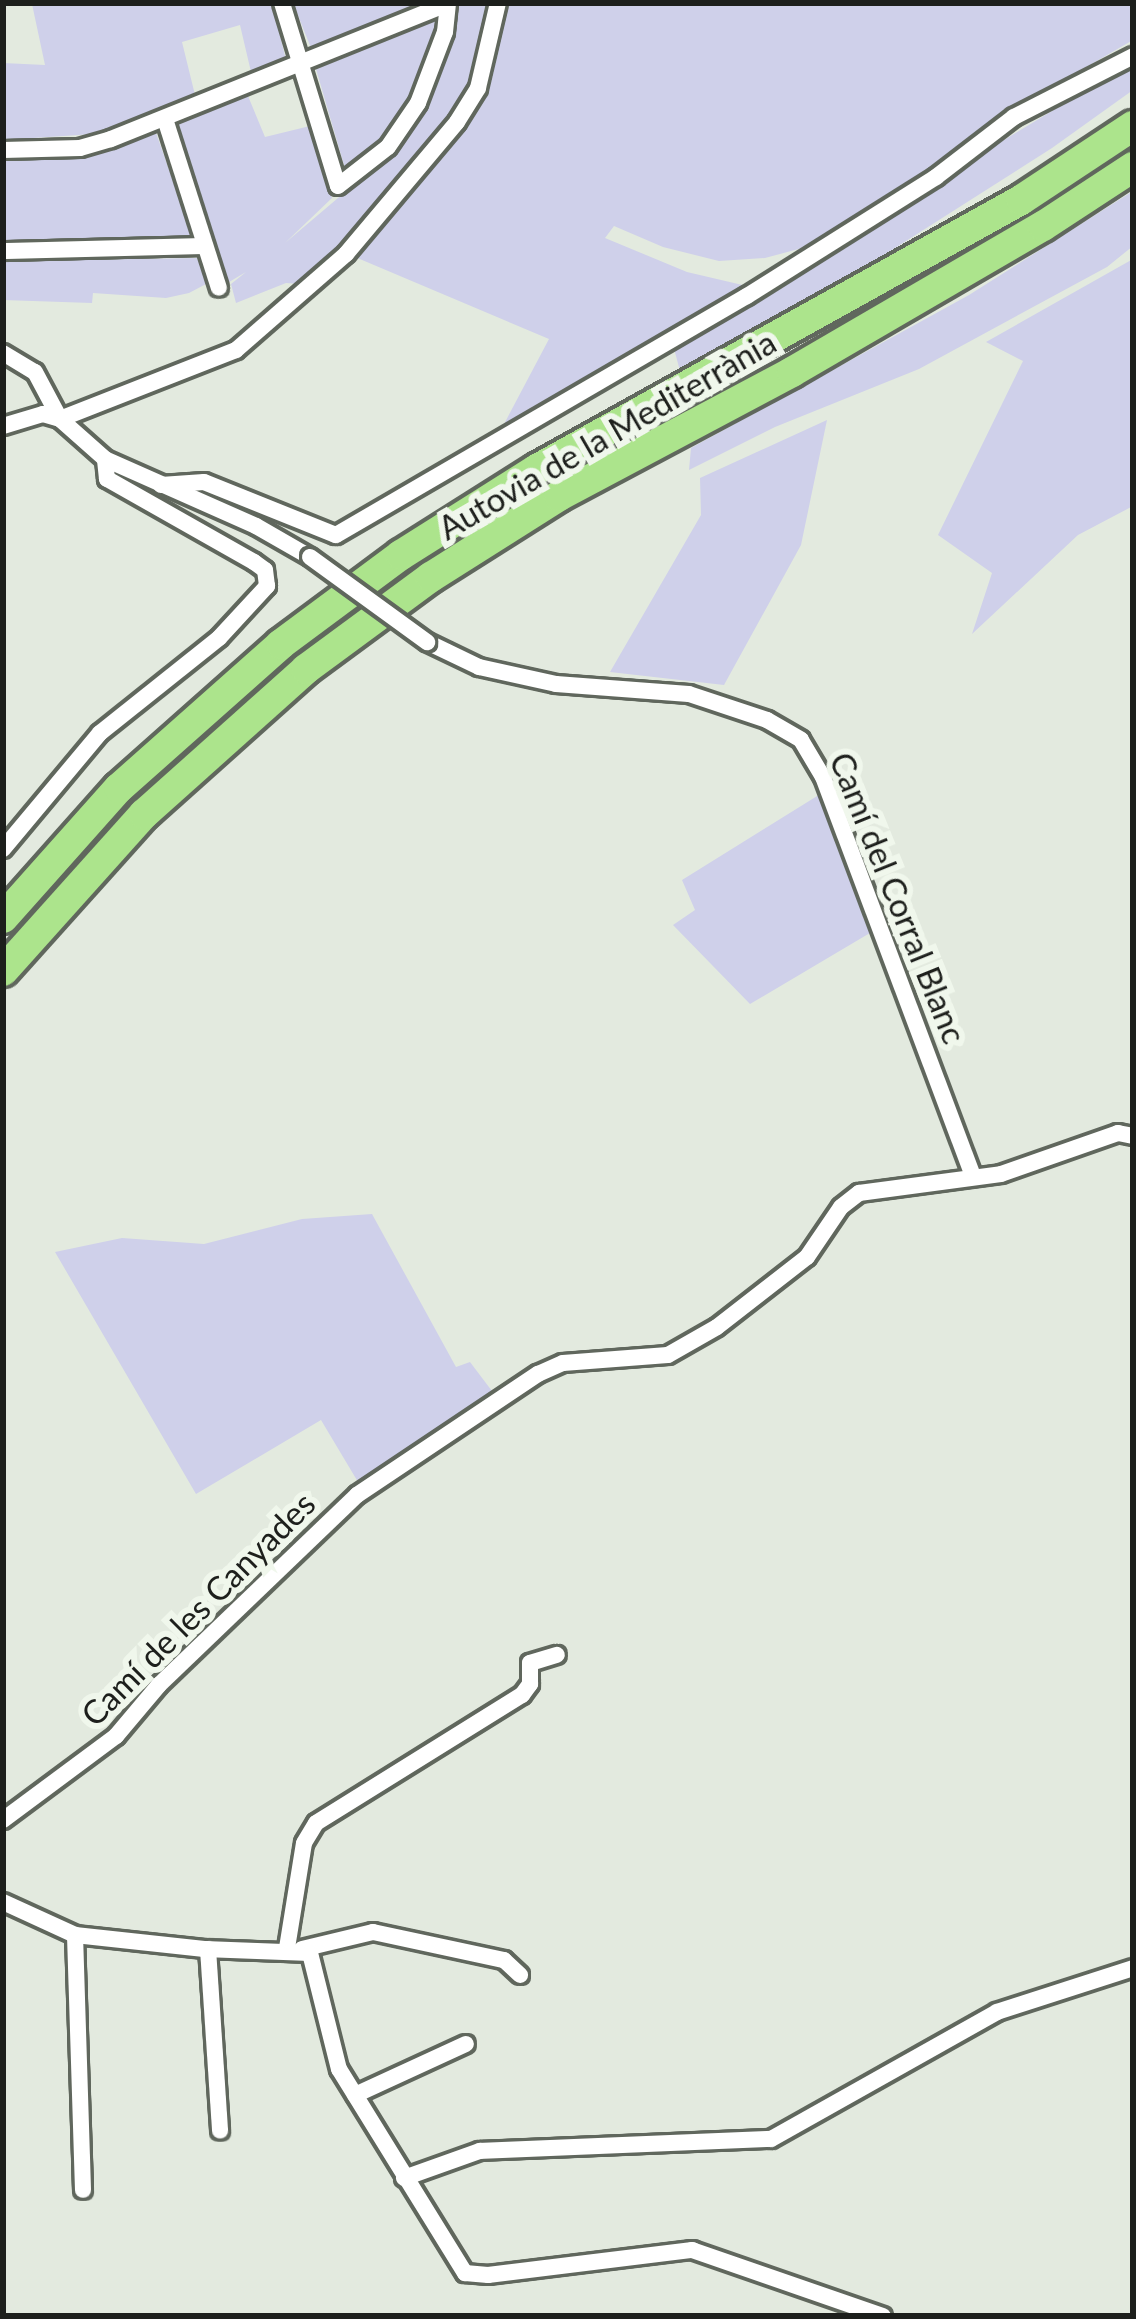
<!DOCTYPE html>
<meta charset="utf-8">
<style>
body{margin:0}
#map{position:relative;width:1136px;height:2319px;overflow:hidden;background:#e3eadf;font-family:Lato,sans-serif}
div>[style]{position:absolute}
.green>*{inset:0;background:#cfd0ea}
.roads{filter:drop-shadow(3px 0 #60675d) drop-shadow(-3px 0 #60675d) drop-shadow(0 3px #60675d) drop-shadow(0 -3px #60675d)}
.street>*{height:16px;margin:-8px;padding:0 8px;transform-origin:8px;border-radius:8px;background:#fff}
.highway>*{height:30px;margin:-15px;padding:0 15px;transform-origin:15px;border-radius:15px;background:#ace48c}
.bridges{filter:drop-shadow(3px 0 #60675d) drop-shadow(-3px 0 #60675d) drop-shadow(0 3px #60675d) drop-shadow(0 -3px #60675d)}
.street-bridge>*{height:16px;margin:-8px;padding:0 8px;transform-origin:8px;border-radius:8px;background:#fff}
span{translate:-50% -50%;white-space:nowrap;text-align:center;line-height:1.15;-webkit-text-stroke:12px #f0f7ec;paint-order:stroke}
.street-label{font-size:33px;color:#1d1f1c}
.frame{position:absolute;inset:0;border:6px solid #1d1f1c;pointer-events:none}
</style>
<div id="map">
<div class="green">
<i style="clip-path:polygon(272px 3px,286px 60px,251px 72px,240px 25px,182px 42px,195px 95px,94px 134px,3px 140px,3px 63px,45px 65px,32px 4px)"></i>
<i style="clip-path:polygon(293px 3px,422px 3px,311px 48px)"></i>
<i style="clip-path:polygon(458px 3px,490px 3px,474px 72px,445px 131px,344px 244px,301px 284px,286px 283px,236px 303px,231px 284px,246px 272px,229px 282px,177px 124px,248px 96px,265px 137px,310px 126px,332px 198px,285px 243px,391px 153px,437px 78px)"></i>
<i style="clip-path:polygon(503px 3px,1133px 3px,1133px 40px,1043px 92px,879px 205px,806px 247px,765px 258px,719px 261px,663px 247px,614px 226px,605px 238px,687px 272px,751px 287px,503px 426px,549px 339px,355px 257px,467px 117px)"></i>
<i style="clip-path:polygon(435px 21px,440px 22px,428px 71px,388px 140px,346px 172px,316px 69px)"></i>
<i style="clip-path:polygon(1133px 62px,1133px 90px,1052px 148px,851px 276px,680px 371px,672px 341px)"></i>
<i style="clip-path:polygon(156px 133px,193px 237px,3px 241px,3px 161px,81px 158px)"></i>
<i style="clip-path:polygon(1133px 191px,1133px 246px,1107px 267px,919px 369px,775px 427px,689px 470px,691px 448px,969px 295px)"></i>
<i style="clip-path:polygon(197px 258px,208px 283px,189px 293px,166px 298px,93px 293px,92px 303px,3px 300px,3px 261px)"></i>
<i style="clip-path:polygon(1133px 259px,1133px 506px,1078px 535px,972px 634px,992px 573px,938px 535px,1023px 361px,986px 342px)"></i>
<i style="clip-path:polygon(827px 420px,801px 545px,724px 685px,610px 672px,701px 515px,700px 478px)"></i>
<i style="clip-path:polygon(822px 793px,875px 930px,750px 1004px,673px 925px,695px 910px,682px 880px)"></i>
<i style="clip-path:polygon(372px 1214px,456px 1367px,470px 1362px,495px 1395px,361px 1487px,321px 1420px,196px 1494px,55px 1252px,122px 1238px,204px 1244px,302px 1219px)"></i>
</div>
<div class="roads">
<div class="street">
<i style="left:282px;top:3px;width:191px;rotate:73deg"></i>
<i style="left:338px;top:186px;width:63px;rotate:-38deg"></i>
<i style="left:388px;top:147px;width:53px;rotate:-55.7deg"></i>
<i style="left:418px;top:103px;width:76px;rotate:-69.2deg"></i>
<i style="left:445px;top:32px;width:29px;rotate:-84deg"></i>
<i style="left:165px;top:119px;width:177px;rotate:72.3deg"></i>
<i style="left:3px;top:150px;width:77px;rotate:-1.5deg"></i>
<i style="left:80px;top:148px;width:32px;rotate:-16deg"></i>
<i style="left:111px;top:139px;width:362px;rotate:-21.9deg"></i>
<i style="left:3px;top:251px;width:202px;rotate:-1.4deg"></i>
<i style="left:3px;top:353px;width:37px;rotate:31deg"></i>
<i style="left:35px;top:372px;width:53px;rotate:62deg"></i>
<i style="left:60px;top:419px;width:60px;rotate:41.6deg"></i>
<i style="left:105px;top:459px;width:165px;rotate:23.9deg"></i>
<i style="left:256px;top:526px;width:62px;rotate:29.9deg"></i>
<i style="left:60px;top:419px;width:189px;rotate:-21.4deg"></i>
<i style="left:236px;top:350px;width:146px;rotate:-41.1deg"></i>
<i style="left:346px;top:254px;width:172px;rotate:-49.9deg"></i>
<i style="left:457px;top:122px;width:40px;rotate:-58deg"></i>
<i style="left:478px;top:88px;width:87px;rotate:-76.8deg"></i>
<i style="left:3px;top:426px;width:42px;rotate:-16.7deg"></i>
<i style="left:43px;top:414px;width:18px;rotate:16deg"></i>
<i style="left:161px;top:485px;width:43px;rotate:-4deg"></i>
<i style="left:204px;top:482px;width:142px;rotate:21.9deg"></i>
<i style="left:336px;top:535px;width:475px;rotate:-30.2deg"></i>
<i style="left:747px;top:296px;width:223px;rotate:-32.2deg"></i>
<i style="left:936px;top:177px;width:98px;rotate:-37.6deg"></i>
<i style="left:1014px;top:117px;width:134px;rotate:-27.1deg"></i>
<i style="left:427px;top:642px;width:58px;rotate:25.7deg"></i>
<i style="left:479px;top:667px;width:79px;rotate:12.4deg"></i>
<i style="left:556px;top:684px;width:133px;rotate:4.3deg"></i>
<i style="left:689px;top:694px;width:82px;rotate:18.4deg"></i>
<i style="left:767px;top:720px;width:39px;rotate:30deg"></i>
<i style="left:801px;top:740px;width:43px;rotate:59.3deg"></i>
<i style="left:823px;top:777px;width:426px;rotate:69.4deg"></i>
<i style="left:3px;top:849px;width:151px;rotate:-50.1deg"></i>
<i style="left:100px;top:733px;width:152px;rotate:-38.6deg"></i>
<i style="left:219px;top:638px;width:71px;rotate:-47.3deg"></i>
<i style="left:267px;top:586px;width:16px;rotate:-97deg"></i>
<i style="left:265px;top:570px;width:14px;rotate:-144deg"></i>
<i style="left:254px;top:562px;width:169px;rotate:-150.5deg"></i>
<i style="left:107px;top:479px;width:20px;rotate:-96deg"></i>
<i style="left:3px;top:1820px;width:141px;rotate:-36.6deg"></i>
<i style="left:116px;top:1736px;width:67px;rotate:-49.9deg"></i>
<i style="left:159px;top:1685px;width:274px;rotate:-43.8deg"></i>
<i style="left:357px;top:1495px;width:218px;rotate:-33.8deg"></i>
<i style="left:538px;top:1374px;width:27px;rotate:-24deg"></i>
<i style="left:563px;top:1363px;width:105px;rotate:-4.4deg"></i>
<i style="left:668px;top:1355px;width:56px;rotate:-29.7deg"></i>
<i style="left:717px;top:1327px;width:114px;rotate:-37.9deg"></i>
<i style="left:807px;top:1257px;width:60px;rotate:-55.8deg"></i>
<i style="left:841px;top:1207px;width:23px;rotate:-38deg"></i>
<i style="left:859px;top:1193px;width:143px;rotate:-7.6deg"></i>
<i style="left:1001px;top:1174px;width:124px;rotate:-19.3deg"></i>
<i style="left:1118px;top:1133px;width:15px;rotate:11deg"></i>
<i style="left:3px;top:1902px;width:79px;rotate:24.6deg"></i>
<i style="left:75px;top:1935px;width:130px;rotate:6.2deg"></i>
<i style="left:204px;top:1949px;width:106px;rotate:2.2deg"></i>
<i style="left:310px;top:1953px;width:120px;rotate:76deg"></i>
<i style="left:339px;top:2069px;width:240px;rotate:58.3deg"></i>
<i style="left:465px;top:2273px;width:23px;rotate:5deg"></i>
<i style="left:488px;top:2275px;width:206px;rotate:-7deg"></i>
<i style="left:692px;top:2250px;width:202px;rotate:19.1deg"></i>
<i style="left:75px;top:1935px;width:255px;rotate:88.2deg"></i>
<i style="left:287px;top:1948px;width:106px;rotate:-80.8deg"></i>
<i style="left:304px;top:1843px;width:23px;rotate:-59deg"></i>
<i style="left:316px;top:1823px;width:243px;rotate:-31.9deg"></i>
<i style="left:522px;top:1695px;width:14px;rotate:-54deg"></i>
<i style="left:530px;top:1684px;width:21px;rotate:-90deg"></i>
<i style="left:530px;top:1663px;width:28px;rotate:-17deg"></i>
<i style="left:208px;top:1949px;width:182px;rotate:86.2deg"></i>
<i style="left:302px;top:1949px;width:73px;rotate:-13.5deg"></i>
<i style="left:373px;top:1932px;width:134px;rotate:12.1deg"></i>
<i style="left:504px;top:1960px;width:22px;rotate:43deg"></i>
<i style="left:355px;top:2095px;width:122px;rotate:-24.7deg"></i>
<i style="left:404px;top:2178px;width:81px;rotate:-19.6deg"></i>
<i style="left:480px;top:2151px;width:291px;rotate:-2.4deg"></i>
<i style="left:771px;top:2139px;width:259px;rotate:-29.3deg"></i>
<i style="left:997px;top:2012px;width:143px;rotate:-17.9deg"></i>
</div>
<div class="highway">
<i style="left:3px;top:918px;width:174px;rotate:-48.3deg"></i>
<i style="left:119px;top:788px;width:217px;rotate:-41.6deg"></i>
<i style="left:281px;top:644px;width:149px;rotate:-36.6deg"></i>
<i style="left:401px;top:555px;width:161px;rotate:-32.3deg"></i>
<i style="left:537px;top:469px;width:554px;rotate:-29.06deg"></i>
<i style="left:1021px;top:200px;width:134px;rotate:-33.5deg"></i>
<i style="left:3px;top:971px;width:211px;rotate:-48.1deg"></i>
<i style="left:144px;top:814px;width:217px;rotate:-41.8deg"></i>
<i style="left:306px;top:669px;width:155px;rotate:-36.4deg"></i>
<i style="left:431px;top:577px;width:151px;rotate:-32.3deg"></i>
<i style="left:559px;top:496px;width:264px;rotate:-28deg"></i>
<i style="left:792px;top:372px;width:290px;rotate:-30.2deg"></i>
<i style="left:1043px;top:226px;width:108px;rotate:-33.2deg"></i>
</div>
</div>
<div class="bridges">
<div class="street-bridge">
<i style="left:310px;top:557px;width:145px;rotate:36deg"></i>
</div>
</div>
<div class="street-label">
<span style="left:607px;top:435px;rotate:-30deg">Autovia de la Mediterrània</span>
<span style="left:898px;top:898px;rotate:68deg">Camí del Corral Blanc</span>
<span style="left:198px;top:1609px;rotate:-45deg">Camí de les Canyades</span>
</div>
<div class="frame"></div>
</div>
